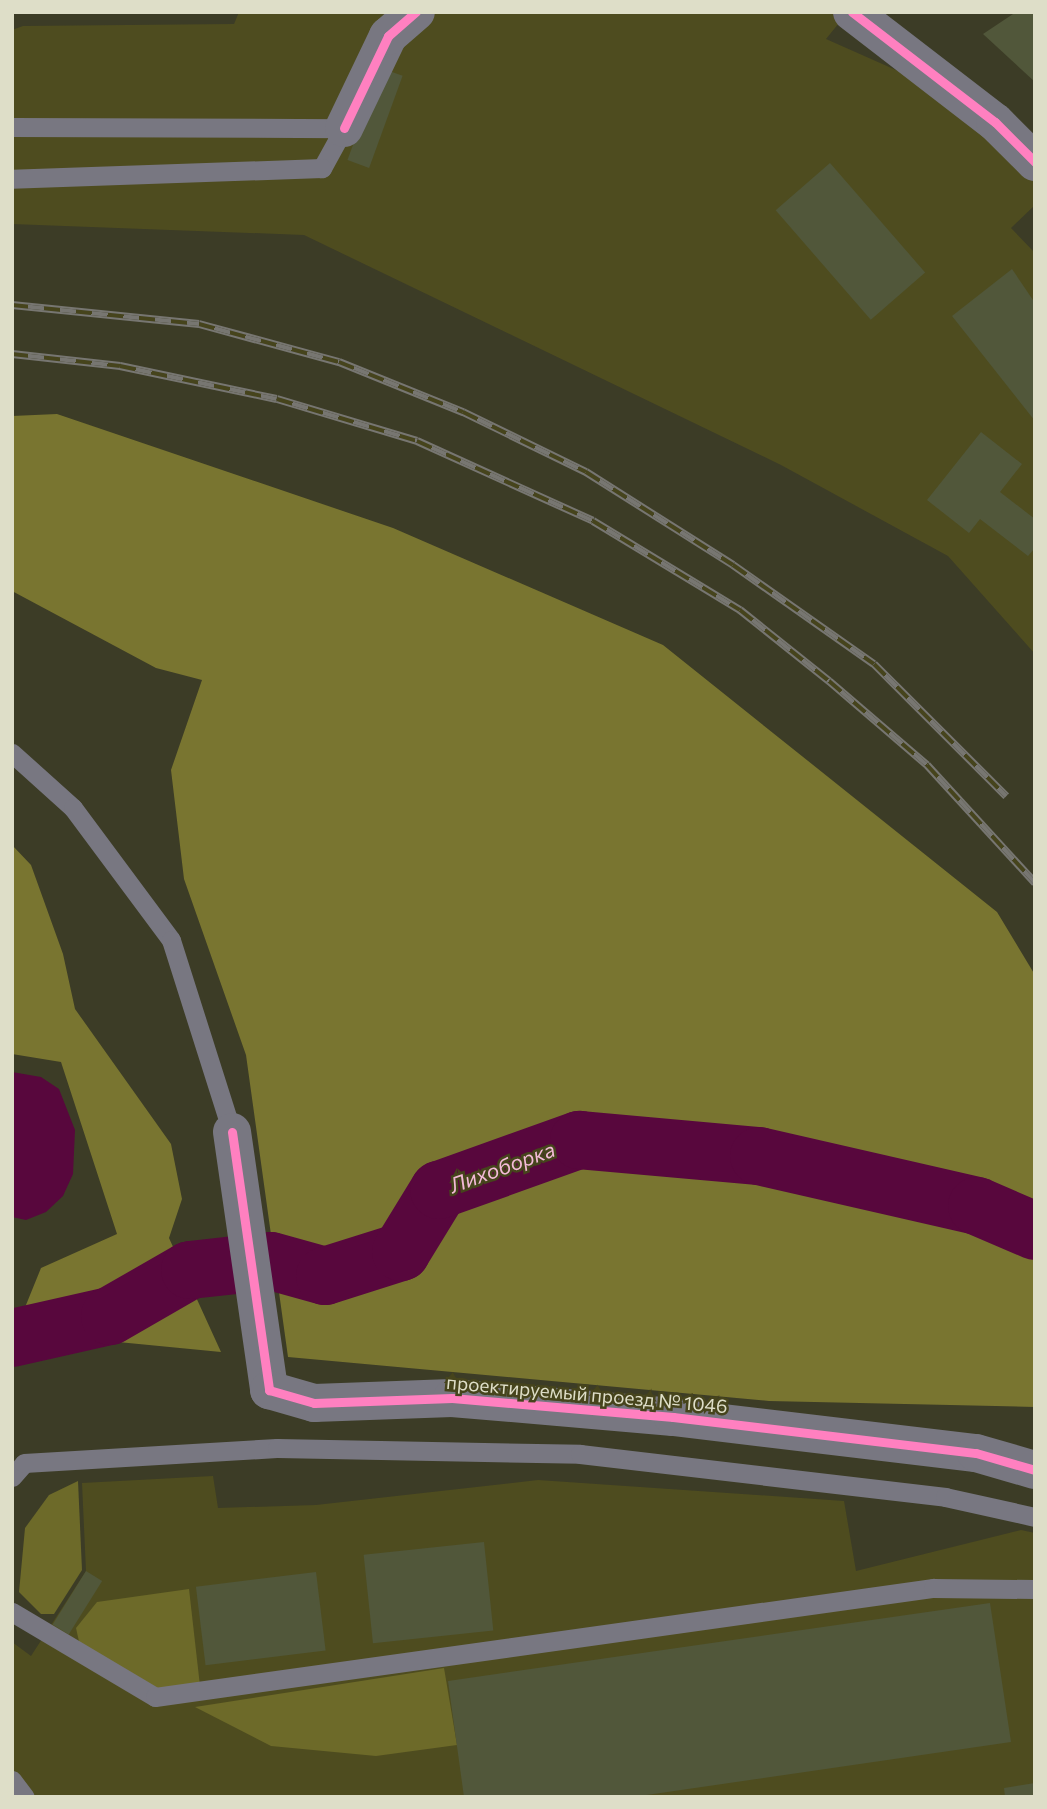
<!DOCTYPE html>
<meta charset="utf-8">
<style>
body{margin:0}
#map{position:relative;width:1047px;height:1809px;overflow:hidden;background:#3c3c26;font-family:Commissioner,sans-serif}
div>[style]{position:absolute}
.built>*{inset:0;background:#4e4c1f}
.green>*{inset:0;background:#6d6a29}
.forest>*{inset:0;background:#797530}
.water>*{inset:0;background:#58073d}
.river>*{height:58px;margin:-29px;padding:0 29px;transform-origin:29px;border-radius:29px;background:#58073d}
.building>*{inset:0;background:#51573a;transform-origin:0 0}
.service>*{height:19px;margin:-9.5px;padding:0 9.5px;transform-origin:9.5px;border-radius:9.5px;background:#787781}
.minor>*{height:38px;margin:-19px;padding:0 19px;transform-origin:19px;border-radius:19px;background:#787781}
.rail>*{height:8px;margin-top:-4px;transform-origin:0;background:repeating-linear-gradient(90deg,#46441c 0 16px,#777671 0 32px);box-sizing:border-box;border-block:2px solid #777671}
.cycleway>*{height:9px;margin:-4.5px;padding:0 4.5px;transform-origin:4.5px;border-radius:4.5px;background:#ff80c0}
span{translate:-50% -50%;white-space:nowrap;text-align:center;line-height:1.15;-webkit-text-stroke:5px #46441c;paint-order:stroke}
.street-label{font-size:19px;color:#dedec8}
.water-label{font-size:21px;color:#f4bad8;font-style:italic}
.frame{position:absolute;inset:0;border:14px solid #dedec8;pointer-events:none}
</style>
<div id="map">
<div class="built">
<i style="clip-path:polygon(239px 12px,848px 12px,826px 39px,932px 86px,1035px 182px,1035px 205px,1011px 228px,1035px 253px,1035px 654px,948px 556px,781px 465px,304px 235px,12px 224px,12px 30px,23px 26px,234px 24px)"></i>
<i style="clip-path:polygon(213px 1476px,218px 1508px,316px 1505px,538px 1480px,844px 1501px,856px 1571px,1021px 1530px,1035px 1533px,1035px 1797px,12px 1797px,12px 1642px,31px 1656px,86px 1571px,82px 1483px)"></i>
</div>
<div class="green">
<i style="clip-path:polygon(78px 1481px,82px 1570px,54px 1614px,41px 1614px,19px 1592px,25px 1528px,49px 1495px)"></i>
<i style="clip-path:polygon(189px 1589px,200px 1686px,154px 1691px,80px 1646px,76px 1628px,97px 1602px)"></i>
<i style="clip-path:polygon(444px 1668px,457px 1745px,376px 1756px,271px 1746px,195px 1707px)"></i>
</div>
<div class="forest">
<i style="clip-path:polygon(57px 414px,393px 528px,663px 645px,997px 912px,1035px 975px,1035px 1407px,769px 1401px,288px 1357px,246px 1055px,184px 879px,171px 770px,202px 680px,156px 668px,12px 591px,12px 416px)"></i>
<i style="clip-path:polygon(12px 845px,31px 865px,63px 954px,75px 1009px,171px 1144px,182px 1199px,169px 1238px,221px 1352px,15px 1332px,41px 1268px,117px 1234px,61px 1062px,12px 1054px)"></i>
</div>
<div class="water">
<i style="clip-path:polygon(12px 1072px,41px 1077px,59px 1089px,75px 1130px,73px 1174px,63px 1196px,46px 1212px,26px 1220px,12px 1217px)"></i>
</div>
<div class="river">
<i style="left:12px;top:1338px;width:100px;rotate:-12.7deg"></i>
<i style="left:110px;top:1316px;width:92px;rotate:-29.9deg"></i>
<i style="left:190px;top:1270px;width:81px;rotate:-6.3deg"></i>
<i style="left:271px;top:1261px;width:56px;rotate:15.5deg"></i>
<i style="left:325px;top:1276px;width:80px;rotate:-17.5deg"></i>
<i style="left:401px;top:1252px;width:73px;rotate:-58.5deg"></i>
<i style="left:439px;top:1190px;width:149px;rotate:-19.7deg"></i>
<i style="left:579px;top:1140px;width:181px;rotate:5.1deg"></i>
<i style="left:759px;top:1156px;width:224px;rotate:12.9deg"></i>
<i style="left:977px;top:1206px;width:63px;rotate:23.3deg"></i>
</div>
<div class="building">
<i style="clip-path:polygon(1016px 12px,1035px 12px,1035px 82px,983px 34px)"></i>
<i style="left:381px;top:68px;width:23px;height:98px;rotate:20deg"></i>
<i style="left:830px;top:163px;width:145px;height:72px;rotate:49deg"></i>
<i style="clip-path:polygon(1012px 269px,1035px 303px,1035px 421px,952px 316px)"></i>
<i style="clip-path:polygon(981px 432px,1022px 464px,1000px 492px,1035px 519px,1035px 548px,1028px 556px,980px 519px,969px 533px,927px 500px)"></i>
<i style="left:484px;top:1542px;width:89px;height:121px;rotate:84deg"></i>
<i style="left:86px;top:1571px;width:19px;height:63px;rotate:32deg"></i>
<i style="left:316px;top:1572px;width:79px;height:121px;rotate:83deg"></i>
<i style="clip-path:polygon(990px 1603px,1011px 1742px,633px 1797px,464px 1797px,448px 1681px)"></i>
<i style="clip-path:polygon(1035px 1783px,1035px 1797px,1005px 1797px,1004px 1788px)"></i>
</div>
<div class="service">
<i style="left:12px;top:127px;width:332px;rotate:0.2deg"></i>
<i style="left:344px;top:128px;width:46px;rotate:118.8deg"></i>
<i style="left:322px;top:168px;width:310px;rotate:178deg"></i>
<i style="left:12px;top:753px;width:82px;rotate:42deg"></i>
<i style="left:73px;top:808px;width:164px;rotate:53.4deg"></i>
<i style="left:171px;top:940px;width:201px;rotate:72.4deg"></i>
<i style="left:12px;top:1477px;width:18px;rotate:-49deg"></i>
<i style="left:24px;top:1463px;width:253px;rotate:-3.4deg"></i>
<i style="left:277px;top:1448px;width:303px;rotate:1.1deg"></i>
<i style="left:580px;top:1454px;width:368px;rotate:6.7deg"></i>
<i style="left:945px;top:1497px;width:92px;rotate:12.5deg"></i>
<i style="left:12px;top:1612px;width:166px;rotate:30.7deg"></i>
<i style="left:155px;top:1697px;width:786px;rotate:-7.98deg"></i>
<i style="left:933px;top:1588px;width:102px;rotate:0.6deg"></i>
<i style="left:12px;top:1780px;width:21px;rotate:53deg"></i>
</div>
<div class="minor">
<i style="left:852px;top:12px;width:180px;rotate:37.6deg"></i>
<i style="left:995px;top:122px;width:57px;rotate:45deg"></i>
<i style="left:344px;top:128px;width:102px;rotate:-64.4deg"></i>
<i style="left:388px;top:36px;width:37px;rotate:-41deg"></i>
<i style="left:232px;top:1132px;width:261px;rotate:81.8deg"></i>
<i style="left:269px;top:1390px;width:47px;rotate:16.1deg"></i>
<i style="left:314px;top:1403px;width:138px;rotate:-2.1deg"></i>
<i style="left:452px;top:1398px;width:222px;rotate:4.9deg"></i>
<i style="left:673px;top:1417px;width:305px;rotate:6.8deg"></i>
<i style="left:976px;top:1453px;width:61px;rotate:16.1deg"></i>
</div>
<div class="rail">
<i style="left:12px;top:305px;width:188px;rotate:5.8deg"></i>
<i style="left:199px;top:324px;width:145px;rotate:15.2deg"></i>
<i style="left:339px;top:362px;width:134px;rotate:22deg"></i>
<i style="left:463px;top:412px;width:137px;rotate:26deg"></i>
<i style="left:586px;top:472px;width:174px;rotate:32.3deg"></i>
<i style="left:733px;top:565px;width:172px;rotate:35.1deg"></i>
<i style="left:874px;top:664px;width:187px;rotate:45deg"></i>
<i style="left:12px;top:354px;width:109px;rotate:6.3deg"></i>
<i style="left:120px;top:366px;width:160px;rotate:11.9deg"></i>
<i style="left:277px;top:399px;width:146px;rotate:16.7deg"></i>
<i style="left:417px;top:441px;width:193px;rotate:24.4deg"></i>
<i style="left:593px;top:521px;width:172px;rotate:31.2deg"></i>
<i style="left:740px;top:610px;width:114px;rotate:38.6deg"></i>
<i style="left:829px;top:681px;width:129px;rotate:40.6deg"></i>
<i style="left:927px;top:765px;width:160px;rotate:47.5deg"></i>
</div>
<div class="cycleway">
<i style="left:852px;top:12px;width:180px;rotate:37.6deg"></i>
<i style="left:995px;top:122px;width:57px;rotate:45deg"></i>
<i style="left:344px;top:128px;width:102px;rotate:-64.4deg"></i>
<i style="left:388px;top:36px;width:37px;rotate:-41deg"></i>
<i style="left:232px;top:1132px;width:261px;rotate:81.8deg"></i>
<i style="left:269px;top:1390px;width:47px;rotate:16.1deg"></i>
<i style="left:314px;top:1403px;width:138px;rotate:-2.1deg"></i>
<i style="left:452px;top:1398px;width:222px;rotate:4.9deg"></i>
<i style="left:673px;top:1417px;width:305px;rotate:6.8deg"></i>
<i style="left:976px;top:1453px;width:61px;rotate:16.1deg"></i>
</div>
<div class="street-label">
<span style="left:587px;top:1394px;rotate:5deg">проектируемый проезд № 1046</span>
</div>
<div class="water-label">
<span style="left:502px;top:1167px;rotate:-20deg">Лихоборка</span>
</div>
<div class="frame"></div>
</div>
